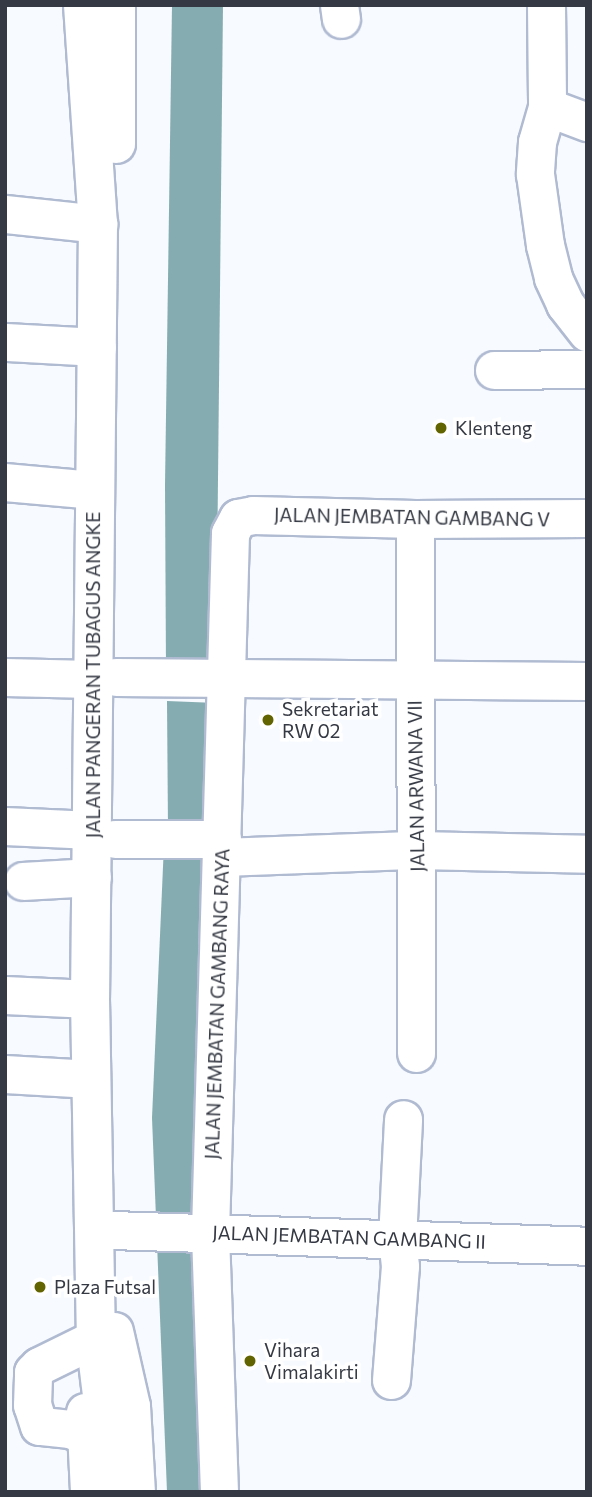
<!DOCTYPE html>
<style>
body{margin:0}
#map{position:relative;width:592px;height:1497px;overflow:hidden;background:#f7faff;font-family:Commissioner,sans-serif}
div>[style]{position:absolute}
.water>*{inset:0;background:#85adb1}
.roads{filter:drop-shadow(2px 0 #b0bbd2) drop-shadow(-2px 0 #b0bbd2) drop-shadow(0 2px #b0bbd2) drop-shadow(0 -2px #b0bbd2)}
.minor>*{height:37px;margin:-18.5px;padding:0 18.5px;transform-origin:18.5px;border-radius:18.5px;background:#fff}
.major>*{height:38px;margin:-19px;padding:0 19px;transform-origin:19px;border-radius:19px;background:#fff}
.dots>*{width:19px;height:19px;translate:-50% -50%;box-sizing:border-box;border:4px solid #fff;border-radius:50%}
span{translate:-50% -50%;white-space:nowrap;text-align:center;line-height:1.15;-webkit-text-stroke:7px #fff;paint-order:stroke}
.poi-label{font-size:19px;color:#353943}
.left{translate:0 -50%;text-align:left}
.street-label{font-size:19px;color:#353943}
.frame{position:absolute;inset:0;border:7px solid #353943;pointer-events:none}
</style>
<div id="map">
<div class="water">
<i style="clip-path:polygon(172px 5px,223px 5px,216px 669px,166px 670px,165px 485px)"></i>
<i style="clip-path:polygon(167px 701px,217px 703px,210px 830px,168px 829px)"></i>
<i style="clip-path:polygon(164px 844px,210px 845px,213px 1492px,167px 1492px,152px 1118px)"></i>
</div>
<div class="roads">
<div class="minor">
<i style="left:339px;top:5px;width:14px;rotate:82deg"></i>
<i style="left:546px;top:5px;width:102px;rotate:89.4deg"></i>
<i style="left:547px;top:107px;width:36px;rotate:106deg"></i>
<i style="left:537px;top:142px;width:32px;rotate:94deg"></i>
<i style="left:535px;top:174px;width:72px;rotate:82deg"></i>
<i style="left:545px;top:245px;width:34px;rotate:76deg"></i>
<i style="left:553px;top:278px;width:29px;rotate:65deg"></i>
<i style="left:565px;top:304px;width:36px;rotate:52deg"></i>
<i style="left:547px;top:107px;width:43px;rotate:20.6deg"></i>
<i style="left:5px;top:214px;width:94px;rotate:6.1deg"></i>
<i style="left:5px;top:342px;width:92px;rotate:3.1deg"></i>
<i style="left:494px;top:370px;width:93px;rotate:-0.6deg"></i>
<i style="left:5px;top:482px;width:89px;rotate:5.1deg"></i>
<i style="left:415px;top:519px;width:534px;rotate:89.89deg"></i>
<i style="left:5px;top:677px;width:87px;rotate:1.3deg"></i>
<i style="left:116px;top:677px;width:471px;rotate:0.5deg"></i>
<i style="left:5px;top:826px;width:87px;rotate:2.6deg"></i>
<i style="left:115px;top:839px;width:107px"></i>
<i style="left:222px;top:857px;width:195px;rotate:-2.1deg"></i>
<i style="left:417px;top:850px;width:170px;rotate:1.3deg"></i>
<i style="left:23px;top:881px;width:69px;rotate:-3.3deg"></i>
<i style="left:5px;top:995px;width:85px;rotate:2.7deg"></i>
<i style="left:5px;top:1074px;width:86px;rotate:3.3deg"></i>
<i style="left:112px;top:1230px;width:475px;rotate:1.9deg"></i>
<i style="left:114px;top:1331px;width:77px;rotate:77.2deg"></i>
<i style="left:131px;top:1406px;width:86px;rotate:86.7deg"></i>
<i style="left:391px;top:1380px;width:114px;rotate:-85.5deg"></i>
<i style="left:400px;top:1266px;width:27px;rotate:-96deg"></i>
<i style="left:397px;top:1239px;width:120px;rotate:-87.1deg"></i>
<i style="left:85px;top:1412px;width:80px;rotate:87.1deg"></i>
<i style="left:86px;top:1436px;width:17px;rotate:-156deg"></i>
<i style="left:70px;top:1429px;width:31px;rotate:-174deg"></i>
<i style="left:39px;top:1426px;width:22px;rotate:-108deg"></i>
<i style="left:32px;top:1405px;width:33px;rotate:-88deg"></i>
<i style="left:33px;top:1372px;width:8px;rotate:-45deg"></i>
<i style="left:39px;top:1366px;width:64px;rotate:-26.2deg"></i>
<i style="left:219px;top:1492px;width:260px;rotate:-92deg"></i>
<i style="left:210px;top:1232px;width:699px;rotate:-88.36deg"></i>
<i style="left:230px;top:533px;width:17px;rotate:-62deg"></i>
<i style="left:238px;top:518px;width:15px;rotate:-11deg"></i>
<i style="left:253px;top:515px;width:162px;rotate:1.4deg"></i>
<i style="left:415px;top:519px;width:172px;rotate:-0.3deg"></i>
</div>
<div class="major">
<i style="left:83px;top:5px;width:220px;rotate:86.1deg"></i>
<i style="left:98px;top:224px;width:775px;rotate:90.59deg"></i>
<i style="left:90px;top:999px;width:347px;rotate:89deg"></i>
<i style="left:96px;top:1346px;width:147px;rotate:83deg"></i>
<i style="left:116px;top:5px;width:139px;rotate:90deg"></i>
</div>
</div>
<div class="dots">
<i style="left:441px;top:428px;background:#616400"></i>
<i style="left:268px;top:720px;background:#616400"></i>
<i style="left:40px;top:1287px;background:#616400"></i>
<i style="left:250px;top:1361px;background:#616400"></i>
</div>
<div class="poi-label">
<span class="left" style="left:455px;top:428px">Klenteng</span>
<span class="left" style="left:282px;top:720px">Sekretariat<br>RW 02</span>
<span class="left" style="left:54px;top:1287px">Plaza Futsal</span>
<span class="left" style="left:264px;top:1361px">Vihara<br>Vimalakirti</span>
</div>
<div class="street-label">
<span style="left:412px;top:517px;rotate:1deg">JALAN JEMBATAN GAMBANG V</span>
<span style="left:93px;top:675px;rotate:-90deg">JALAN PANGERAN TUBAGUS ANGKE</span>
<span style="left:416px;top:786px;rotate:-91deg">JALAN ARWANA VII</span>
<span style="left:217px;top:1004px;rotate:-88deg">JALAN JEMBATAN GAMBANG RAYA</span>
<span style="left:349px;top:1237px;rotate:2deg">JALAN JEMBATAN GAMBANG II</span>
</div>
<div class="frame"></div>
</div>
